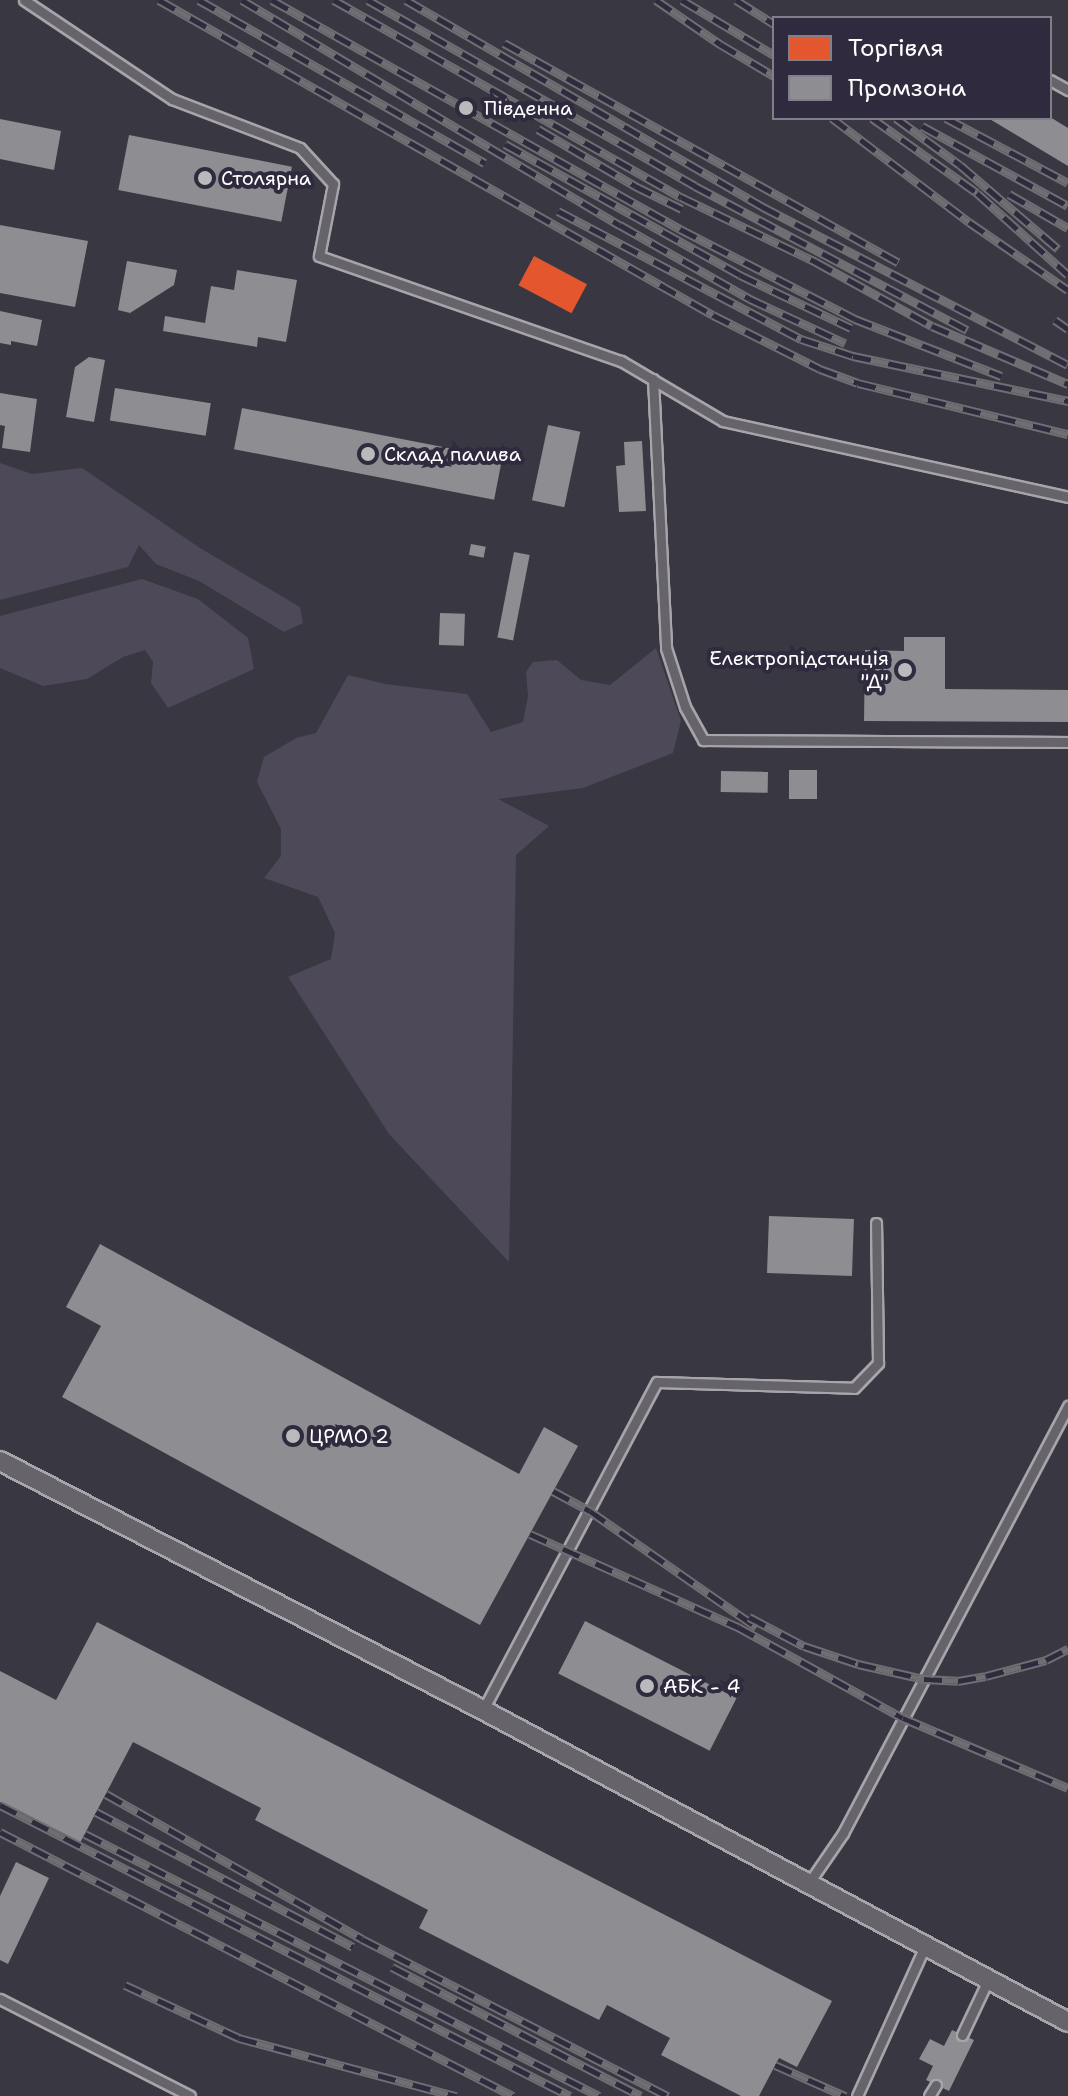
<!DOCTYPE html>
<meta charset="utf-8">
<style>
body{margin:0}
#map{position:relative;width:1068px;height:2096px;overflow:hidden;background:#393741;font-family:"Shantell Sans",sans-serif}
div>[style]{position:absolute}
.green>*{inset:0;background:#4e4958}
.shops>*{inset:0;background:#e4572e;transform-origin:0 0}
.industry>*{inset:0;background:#8d8d92;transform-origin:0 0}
.roads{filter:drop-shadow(2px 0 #a6a5aa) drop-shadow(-2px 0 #a6a5aa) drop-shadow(0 2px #a6a5aa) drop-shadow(0 -2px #a6a5aa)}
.lane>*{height:9px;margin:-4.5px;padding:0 4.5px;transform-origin:4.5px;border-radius:4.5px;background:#66646a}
.street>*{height:18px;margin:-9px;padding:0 9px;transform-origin:9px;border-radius:9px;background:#66646a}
.rail>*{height:9px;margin-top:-4.5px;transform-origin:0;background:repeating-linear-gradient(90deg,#2f2a3d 0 18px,#6f6e73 0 36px);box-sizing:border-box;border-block:2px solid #6f6e73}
.dots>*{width:22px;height:22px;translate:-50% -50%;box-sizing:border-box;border:4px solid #2f2a3d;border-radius:50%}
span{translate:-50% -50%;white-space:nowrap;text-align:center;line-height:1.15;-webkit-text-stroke:8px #2f2a3d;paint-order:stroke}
.poi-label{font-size:20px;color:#fff}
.left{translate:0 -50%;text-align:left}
.right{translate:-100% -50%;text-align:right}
.legend{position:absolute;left:772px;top:16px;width:280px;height:104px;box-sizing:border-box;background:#2f2a3d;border:2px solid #827f8b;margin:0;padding:10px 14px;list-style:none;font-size:24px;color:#fff}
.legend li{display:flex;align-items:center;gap:16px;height:40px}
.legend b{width:40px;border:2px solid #827f8b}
</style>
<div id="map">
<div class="green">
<i style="clip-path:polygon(0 463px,32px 474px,82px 468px,200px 548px,300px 607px,303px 623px,284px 632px,199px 581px,156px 564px,139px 545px,128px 567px,0 600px)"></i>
<i style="clip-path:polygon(142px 579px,198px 599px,248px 638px,254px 669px,168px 708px,151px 683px,153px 662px,145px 650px,123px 657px,87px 679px,43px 686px,0 668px,0 616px)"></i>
<i style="clip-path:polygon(656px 648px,681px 721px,673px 753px,583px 788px,498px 799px,549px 826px,516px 855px,509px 1262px,389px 1134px,288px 977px,331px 959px,335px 933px,318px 897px,264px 878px,281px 856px,281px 829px,257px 782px,264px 757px,296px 738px,316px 733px,348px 675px,385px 684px,467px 694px,491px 732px,523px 722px,528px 696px,526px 672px,533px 662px,557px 660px,581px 680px,610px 685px)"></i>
</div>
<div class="shops">
<i style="left:534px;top:256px;width:60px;height:33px;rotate:28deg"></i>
</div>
<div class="industry">
<i style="clip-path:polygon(1050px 117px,1068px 128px,1068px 166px,988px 118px)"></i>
<i style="clip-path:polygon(0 119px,61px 131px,54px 170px,0 159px)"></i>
<i style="left:129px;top:135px;width:166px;height:56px;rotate:11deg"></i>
<i style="clip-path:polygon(0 225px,88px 241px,75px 307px,0 293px)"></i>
<i style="clip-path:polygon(127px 261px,177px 270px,174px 285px,130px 313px,118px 310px)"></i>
<i style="clip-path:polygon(237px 270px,297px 280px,286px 342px,258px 337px,257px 347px,163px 331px,165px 316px,205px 323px,211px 286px,234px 290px)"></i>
<i style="clip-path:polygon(0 311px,42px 320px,37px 346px,11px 341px,11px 345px,0 343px)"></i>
<i style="clip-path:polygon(89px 357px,105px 360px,94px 422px,66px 417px,75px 367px)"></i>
<i style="left:115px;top:388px;width:97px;height:33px;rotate:9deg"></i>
<i style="clip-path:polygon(0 393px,37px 399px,30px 452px,2px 448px,5px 426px,0 425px)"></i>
<i style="left:242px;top:408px;width:265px;height:42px;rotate:11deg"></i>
<i style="left:548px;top:425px;width:33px;height:77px;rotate:12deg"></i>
<i style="clip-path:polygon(642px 441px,646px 511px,619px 512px,616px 466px,625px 465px,624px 442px)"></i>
<i style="left:471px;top:544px;width:15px;height:11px;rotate:11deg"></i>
<i style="left:514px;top:552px;width:16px;height:87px;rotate:11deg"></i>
<i style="left:440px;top:613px;width:25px;height:32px;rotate:2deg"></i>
<i style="clip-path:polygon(904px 637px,945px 637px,945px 689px,1068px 690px,1068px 722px,864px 721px,865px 650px,904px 651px)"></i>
<i style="left:789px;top:770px;width:28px;height:29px"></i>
<i style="left:721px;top:771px;width:47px;height:21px;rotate:1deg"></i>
<i style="left:769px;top:1216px;width:85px;height:57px;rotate:2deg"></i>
<i style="clip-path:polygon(100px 1244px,519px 1474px,544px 1427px,578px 1446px,480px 1625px,62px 1397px,101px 1326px,66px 1307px)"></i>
<i style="left:585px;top:1621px;width:170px;height:59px;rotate:27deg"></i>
<i style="clip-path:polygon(97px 1622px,832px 2001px,797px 2067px,779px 2058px,759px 2096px,741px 2096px,661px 2055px,670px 2038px,607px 2005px,599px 2020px,419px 1928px,428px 1910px,255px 1820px,261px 1808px,133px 1742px,80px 1843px,0 1802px,0 1671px,56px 1700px)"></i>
<i style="clip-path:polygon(16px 1862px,49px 1878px,8px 1964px,0 1960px,0 1896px)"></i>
<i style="clip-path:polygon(952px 2030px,974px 2040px,949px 2091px,926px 2080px,933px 2066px,919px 2059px,930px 2039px,944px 2046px)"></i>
</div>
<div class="roads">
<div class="lane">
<i style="left:24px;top:0;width:178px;rotate:33.8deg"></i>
<i style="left:172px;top:99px;width:137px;rotate:20.9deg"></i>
<i style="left:300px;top:148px;width:49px;rotate:47.5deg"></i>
<i style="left:333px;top:184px;width:73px;rotate:101deg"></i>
<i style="left:319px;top:256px;width:320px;rotate:19.2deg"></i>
<i style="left:621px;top:361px;width:118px;rotate:30.5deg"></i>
<i style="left:723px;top:421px;width:353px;rotate:12.4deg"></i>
<i style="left:1050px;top:80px;width:21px;rotate:29deg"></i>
<i style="left:653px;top:379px;width:269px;rotate:87.2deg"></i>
<i style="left:666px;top:648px;width:62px;rotate:72.1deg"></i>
<i style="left:685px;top:707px;width:38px;rotate:61deg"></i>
<i style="left:703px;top:740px;width:365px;rotate:0.3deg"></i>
<i style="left:483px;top:1710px;width:371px;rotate:-62.1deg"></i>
<i style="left:657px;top:1382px;width:197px;rotate:1.7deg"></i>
<i style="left:854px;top:1388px;width:35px;rotate:-46deg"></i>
<i style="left:878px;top:1363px;width:140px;rotate:-90.8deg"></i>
<i style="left:808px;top:1884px;width:62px;rotate:-55.5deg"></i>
<i style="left:843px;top:1833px;width:483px;rotate:-62.2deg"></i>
<i style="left:0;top:1999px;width:213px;rotate:27deg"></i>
<i style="left:962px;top:2035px;width:61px;rotate:-64.7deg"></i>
<i style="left:857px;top:2096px;width:162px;rotate:-65.6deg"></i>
<i style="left:929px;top:2096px;width:13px;rotate:-58deg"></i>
</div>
<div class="street">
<i style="left:0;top:1461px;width:543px;rotate:27.27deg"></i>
<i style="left:483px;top:1710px;width:663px;rotate:28.07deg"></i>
</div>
</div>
<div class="rail">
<i style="left:159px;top:0;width:637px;rotate:29.62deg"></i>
<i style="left:713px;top:315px;width:120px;rotate:26.8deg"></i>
<i style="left:820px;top:369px;width:40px;rotate:20.2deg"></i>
<i style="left:858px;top:383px;width:216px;rotate:13.7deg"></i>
<i style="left:199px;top:0;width:329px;rotate:29.7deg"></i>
<i style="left:242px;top:0;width:440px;rotate:30.8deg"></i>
<i style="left:620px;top:225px;width:150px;rotate:29.6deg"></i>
<i style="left:750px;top:299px;width:105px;rotate:24.9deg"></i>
<i style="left:272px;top:0;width:468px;rotate:29.3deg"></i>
<i style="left:680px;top:229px;width:197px;rotate:27.2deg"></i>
<i style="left:855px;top:319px;width:157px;rotate:21.3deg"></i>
<i style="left:334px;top:0;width:399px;rotate:29.6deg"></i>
<i style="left:681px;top:197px;width:150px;rotate:25.7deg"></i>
<i style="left:816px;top:262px;width:132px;rotate:28.9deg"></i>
<i style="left:932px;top:326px;width:148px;rotate:23.1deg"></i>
<i style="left:368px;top:0;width:376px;rotate:29.6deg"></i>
<i style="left:695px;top:186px;width:308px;rotate:27.9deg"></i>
<i style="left:406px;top:0;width:413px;rotate:30.1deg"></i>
<i style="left:763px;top:207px;width:343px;rotate:27.4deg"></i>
<i style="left:656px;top:0;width:78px;rotate:34.5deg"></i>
<i style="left:720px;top:44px;width:63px;rotate:30.7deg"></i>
<i style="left:682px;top:0;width:107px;rotate:30.9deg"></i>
<i style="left:736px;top:0;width:45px;rotate:32.3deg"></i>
<i style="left:504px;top:43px;width:451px;rotate:29.1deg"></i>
<i style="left:832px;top:118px;width:172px;rotate:37.2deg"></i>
<i style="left:969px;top:222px;width:120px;rotate:34.5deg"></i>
<i style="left:872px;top:118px;width:129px;rotate:35.5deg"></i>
<i style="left:977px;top:193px;width:122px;rotate:42deg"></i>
<i style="left:896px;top:118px;width:79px;rotate:36.3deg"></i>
<i style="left:960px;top:165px;width:129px;rotate:40.6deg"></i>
<i style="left:946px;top:118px;width:138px;rotate:28deg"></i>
<i style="left:922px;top:126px;width:166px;rotate:28.7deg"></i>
<i style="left:538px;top:129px;width:113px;rotate:30.4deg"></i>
<i style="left:635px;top:186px;width:52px;rotate:26.1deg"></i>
<i style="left:505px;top:144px;width:269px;rotate:29.1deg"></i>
<i style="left:740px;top:275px;width:123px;rotate:25.5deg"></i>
<i style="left:1009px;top:194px;width:68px;rotate:30deg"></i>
<i style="left:558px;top:211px;width:275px;rotate:27.8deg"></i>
<i style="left:801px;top:339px;width:55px;rotate:18.1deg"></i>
<i style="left:853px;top:356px;width:220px;rotate:11.8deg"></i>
<i style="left:1055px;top:320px;width:16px;rotate:35deg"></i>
<i style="left:553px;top:1491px;width:42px;rotate:28.4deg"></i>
<i style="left:590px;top:1511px;width:203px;rotate:34.9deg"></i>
<i style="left:530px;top:1534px;width:228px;rotate:24.1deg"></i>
<i style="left:738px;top:1627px;width:188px;rotate:28.9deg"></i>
<i style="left:903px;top:1718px;width:179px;rotate:23deg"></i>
<i style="left:749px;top:1617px;width:62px;rotate:27.8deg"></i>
<i style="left:804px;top:1646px;width:57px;rotate:18.4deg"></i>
<i style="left:858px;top:1664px;width:68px;rotate:12.8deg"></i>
<i style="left:924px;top:1679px;width:34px;rotate:3deg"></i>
<i style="left:958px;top:1681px;width:28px;rotate:-10deg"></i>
<i style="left:986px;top:1676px;width:62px;rotate:-14.9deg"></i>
<i style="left:1046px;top:1660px;width:25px;rotate:-27deg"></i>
<i style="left:106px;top:1794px;width:294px;rotate:29.5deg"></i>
<i style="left:362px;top:1939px;width:344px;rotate:27.2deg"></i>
<i style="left:0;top:1805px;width:640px;rotate:27.05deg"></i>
<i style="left:96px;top:1812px;width:290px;rotate:27.7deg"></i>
<i style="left:0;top:1832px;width:577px;rotate:27.23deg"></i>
<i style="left:85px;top:1834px;width:577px;rotate:27.01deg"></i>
<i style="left:392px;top:1967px;width:280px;rotate:27.4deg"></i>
<i style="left:125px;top:1985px;width:126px;rotate:24.9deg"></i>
<i style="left:239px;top:2038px;width:225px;rotate:15deg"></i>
<i style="left:775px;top:2065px;width:77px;rotate:23.9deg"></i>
</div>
<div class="dots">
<i style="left:466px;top:108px;background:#bab9bc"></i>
<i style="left:205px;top:178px;background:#bab9bc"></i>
<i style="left:368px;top:454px;background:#bab9bc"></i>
<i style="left:905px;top:670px;background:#bab9bc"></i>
<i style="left:293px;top:1436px;background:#bab9bc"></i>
<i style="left:647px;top:1686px;background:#bab9bc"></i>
</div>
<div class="poi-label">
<span class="left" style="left:484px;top:108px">Південна</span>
<span class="left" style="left:221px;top:178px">Столярна</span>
<span class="left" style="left:384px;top:454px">Склад палива</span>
<span class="right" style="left:889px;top:670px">Електропідстанція<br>"Д"</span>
<span class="left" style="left:309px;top:1436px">ЦРМО 2</span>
<span class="left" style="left:663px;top:1686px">АБК - 4</span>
</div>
<ul class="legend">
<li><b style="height:22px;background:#e4572e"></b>Торгівля</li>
<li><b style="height:22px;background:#8d8d92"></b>Промзона</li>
</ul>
</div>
